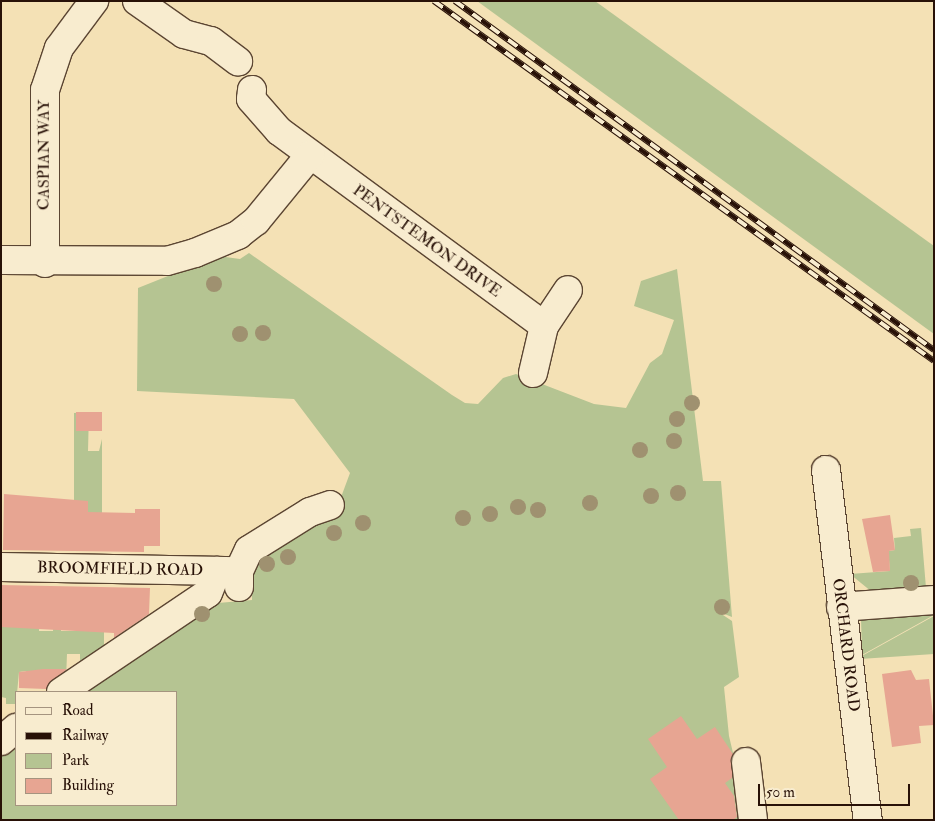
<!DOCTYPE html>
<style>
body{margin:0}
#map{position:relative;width:935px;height:821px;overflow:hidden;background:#f4e1b5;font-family:"IM FELL Double Pica",serif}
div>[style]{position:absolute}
.green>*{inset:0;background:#b5c492}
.building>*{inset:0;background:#e7a592;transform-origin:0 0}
.roads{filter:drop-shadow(1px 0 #5b4532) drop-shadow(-1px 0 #5b4532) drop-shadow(0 1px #5b4532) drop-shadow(0 -1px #5b4532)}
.minor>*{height:28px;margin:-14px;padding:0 14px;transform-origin:14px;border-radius:14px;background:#f8eccf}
.rail>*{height:5.5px;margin-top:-2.75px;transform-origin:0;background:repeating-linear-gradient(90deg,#f8eccf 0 11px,#281107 0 22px);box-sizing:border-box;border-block:1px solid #281107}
.trees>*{width:16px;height:16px;margin:-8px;border-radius:50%;background:#9f9170}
span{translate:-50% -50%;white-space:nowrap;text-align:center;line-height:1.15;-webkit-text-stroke:4.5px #f8eccf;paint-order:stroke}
.street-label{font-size:16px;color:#281107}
.frame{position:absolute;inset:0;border:2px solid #281107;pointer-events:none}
.legend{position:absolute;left:15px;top:691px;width:162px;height:115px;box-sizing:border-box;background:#f8eccf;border:1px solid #a5947f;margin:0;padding:6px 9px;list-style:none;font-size:15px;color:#281107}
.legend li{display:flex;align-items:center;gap:10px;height:25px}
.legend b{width:25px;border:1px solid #a5947f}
.scale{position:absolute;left:758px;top:784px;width:152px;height:22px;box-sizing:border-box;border:2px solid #281107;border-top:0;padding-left:6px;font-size:15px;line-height:18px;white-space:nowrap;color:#281107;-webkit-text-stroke:4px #f8eccf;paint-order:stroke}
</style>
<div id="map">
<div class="green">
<i style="clip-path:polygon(477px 1px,595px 1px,934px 246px,934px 334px)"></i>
<i style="clip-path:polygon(249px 253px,452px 395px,465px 403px,478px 404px,503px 378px,516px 374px,594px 404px,626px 408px,650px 363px,662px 354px,674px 320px,634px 306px,641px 281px,677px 269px,703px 481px,721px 481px,732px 617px,717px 611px,732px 621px,739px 677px,724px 687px,729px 736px,749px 820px,1px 820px,1px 749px,16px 737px,16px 805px,176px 805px,176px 692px,72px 692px,207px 604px,252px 600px,252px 564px,337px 508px,350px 473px,294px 399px,137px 391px,138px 288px,218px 256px,240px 259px)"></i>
<i style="clip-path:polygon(89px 412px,88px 451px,99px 451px,102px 439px,102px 513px,74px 519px,74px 413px)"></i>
<i style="clip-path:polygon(921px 528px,926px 588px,872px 592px,850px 574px,890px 571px,889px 560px,877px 553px,895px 550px,894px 538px,911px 536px,910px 529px)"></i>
<i style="clip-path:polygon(40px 609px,39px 631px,53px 631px,54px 614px,61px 614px,61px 631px,76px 631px,104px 616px,104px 652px,80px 669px,80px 654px,67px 654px,66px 680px,49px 678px,49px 669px,43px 669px,43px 689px,26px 671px,19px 672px,16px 704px,6px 704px,6px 698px,1px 697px,2px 612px)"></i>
<i style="clip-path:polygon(934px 611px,934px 615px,862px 655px,861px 618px)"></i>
<i style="clip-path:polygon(934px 616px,934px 654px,860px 659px,860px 657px)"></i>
</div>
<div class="building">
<i style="left:76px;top:412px;width:26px;height:19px"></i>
<i style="clip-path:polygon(4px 494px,88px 501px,88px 512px,135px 513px,135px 509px,160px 509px,160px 546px,144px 546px,144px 552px,3px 550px)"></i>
<i style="clip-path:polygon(890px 515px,895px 550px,889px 551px,890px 571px,873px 572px,862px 519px)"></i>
<i style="clip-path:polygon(1px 585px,150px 588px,149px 614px,114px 638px,114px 633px,1px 627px)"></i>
<i style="clip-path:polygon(43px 669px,67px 669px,46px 689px,19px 688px,19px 672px)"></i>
<i style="clip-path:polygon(911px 670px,916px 680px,929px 679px,934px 725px,919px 726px,921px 743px,892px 747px,882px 674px)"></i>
<i style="clip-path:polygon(681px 716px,697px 739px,715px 727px,733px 754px,732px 778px,725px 783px,734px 796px,737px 817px,733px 820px,679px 820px,650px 779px,667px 767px,648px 739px)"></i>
</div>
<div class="roads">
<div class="minor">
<i style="left:137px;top:1px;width:57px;rotate:35.1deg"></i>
<i style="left:184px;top:34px;width:28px;rotate:15deg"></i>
<i style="left:211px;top:41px;width:34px;rotate:37deg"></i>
<i style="left:252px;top:90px;width:9px;rotate:96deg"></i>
<i style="left:251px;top:99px;width:43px;rotate:48.8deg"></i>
<i style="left:279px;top:131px;width:329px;rotate:36.3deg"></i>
<i style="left:1px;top:260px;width:166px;rotate:0.3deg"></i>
<i style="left:167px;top:261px;width:29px;rotate:-16deg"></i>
<i style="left:195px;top:253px;width:47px;rotate:-22.7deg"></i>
<i style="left:238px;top:235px;width:23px;rotate:-38deg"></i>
<i style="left:256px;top:221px;width:85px;rotate:-50.7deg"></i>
<i style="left:45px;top:263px;width:173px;rotate:-90deg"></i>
<i style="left:45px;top:90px;width:44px;rotate:-71.6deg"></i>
<i style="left:59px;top:48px;width:59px;rotate:-53.3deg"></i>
<i style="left:533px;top:373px;width:48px;rotate:-76.8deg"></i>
<i style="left:544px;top:326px;width:43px;rotate:-56.3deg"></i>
<i style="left:826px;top:470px;width:353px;rotate:83.2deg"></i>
<i style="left:1px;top:567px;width:238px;rotate:1deg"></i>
<i style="left:239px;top:587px;width:16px;rotate:-90deg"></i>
<i style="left:239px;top:571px;width:23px;rotate:-65deg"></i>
<i style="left:249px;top:550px;width:72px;rotate:-31.9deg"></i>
<i style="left:310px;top:512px;width:21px;rotate:-19deg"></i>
<i style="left:841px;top:607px;width:93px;rotate:-4.3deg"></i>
<i style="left:61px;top:692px;width:177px;rotate:-34deg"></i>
<i style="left:208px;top:593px;width:24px;rotate:-68deg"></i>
<i style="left:1px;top:741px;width:20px;rotate:-41deg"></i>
<i style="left:746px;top:762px;width:58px;rotate:83.1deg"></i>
</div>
</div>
<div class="rail">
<i style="left:434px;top:1px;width:616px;rotate:35.75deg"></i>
<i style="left:455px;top:1px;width:593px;rotate:36.08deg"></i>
</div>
<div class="trees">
<i style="left:214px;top:284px"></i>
<i style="left:263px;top:333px"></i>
<i style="left:240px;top:334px"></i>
<i style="left:692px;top:403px"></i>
<i style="left:677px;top:419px"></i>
<i style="left:674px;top:441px"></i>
<i style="left:640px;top:450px"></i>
<i style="left:678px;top:493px"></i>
<i style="left:651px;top:496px"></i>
<i style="left:590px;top:503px"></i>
<i style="left:518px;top:507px"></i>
<i style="left:538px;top:510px"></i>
<i style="left:490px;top:514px"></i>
<i style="left:463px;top:518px"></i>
<i style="left:363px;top:523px"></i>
<i style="left:334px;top:533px"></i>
<i style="left:288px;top:557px"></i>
<i style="left:267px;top:564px"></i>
<i style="left:911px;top:583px"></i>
<i style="left:722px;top:607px"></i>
<i style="left:202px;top:614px"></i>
</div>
<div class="street-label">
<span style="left:44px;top:155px;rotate:-90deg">CASPIAN WAY</span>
<span style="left:427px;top:241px;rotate:36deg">PENTSTEMON DRIVE</span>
<span style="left:120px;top:569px;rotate:1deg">BROOMFIELD ROAD</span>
<span style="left:846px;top:645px;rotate:83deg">ORCHARD ROAD</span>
</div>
<div class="frame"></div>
<ul class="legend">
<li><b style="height:6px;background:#f8eccf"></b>Road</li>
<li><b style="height:6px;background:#281107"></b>Railway</li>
<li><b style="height:14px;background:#b5c492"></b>Park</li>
<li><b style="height:14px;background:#e7a592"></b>Building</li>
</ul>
<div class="scale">50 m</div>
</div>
